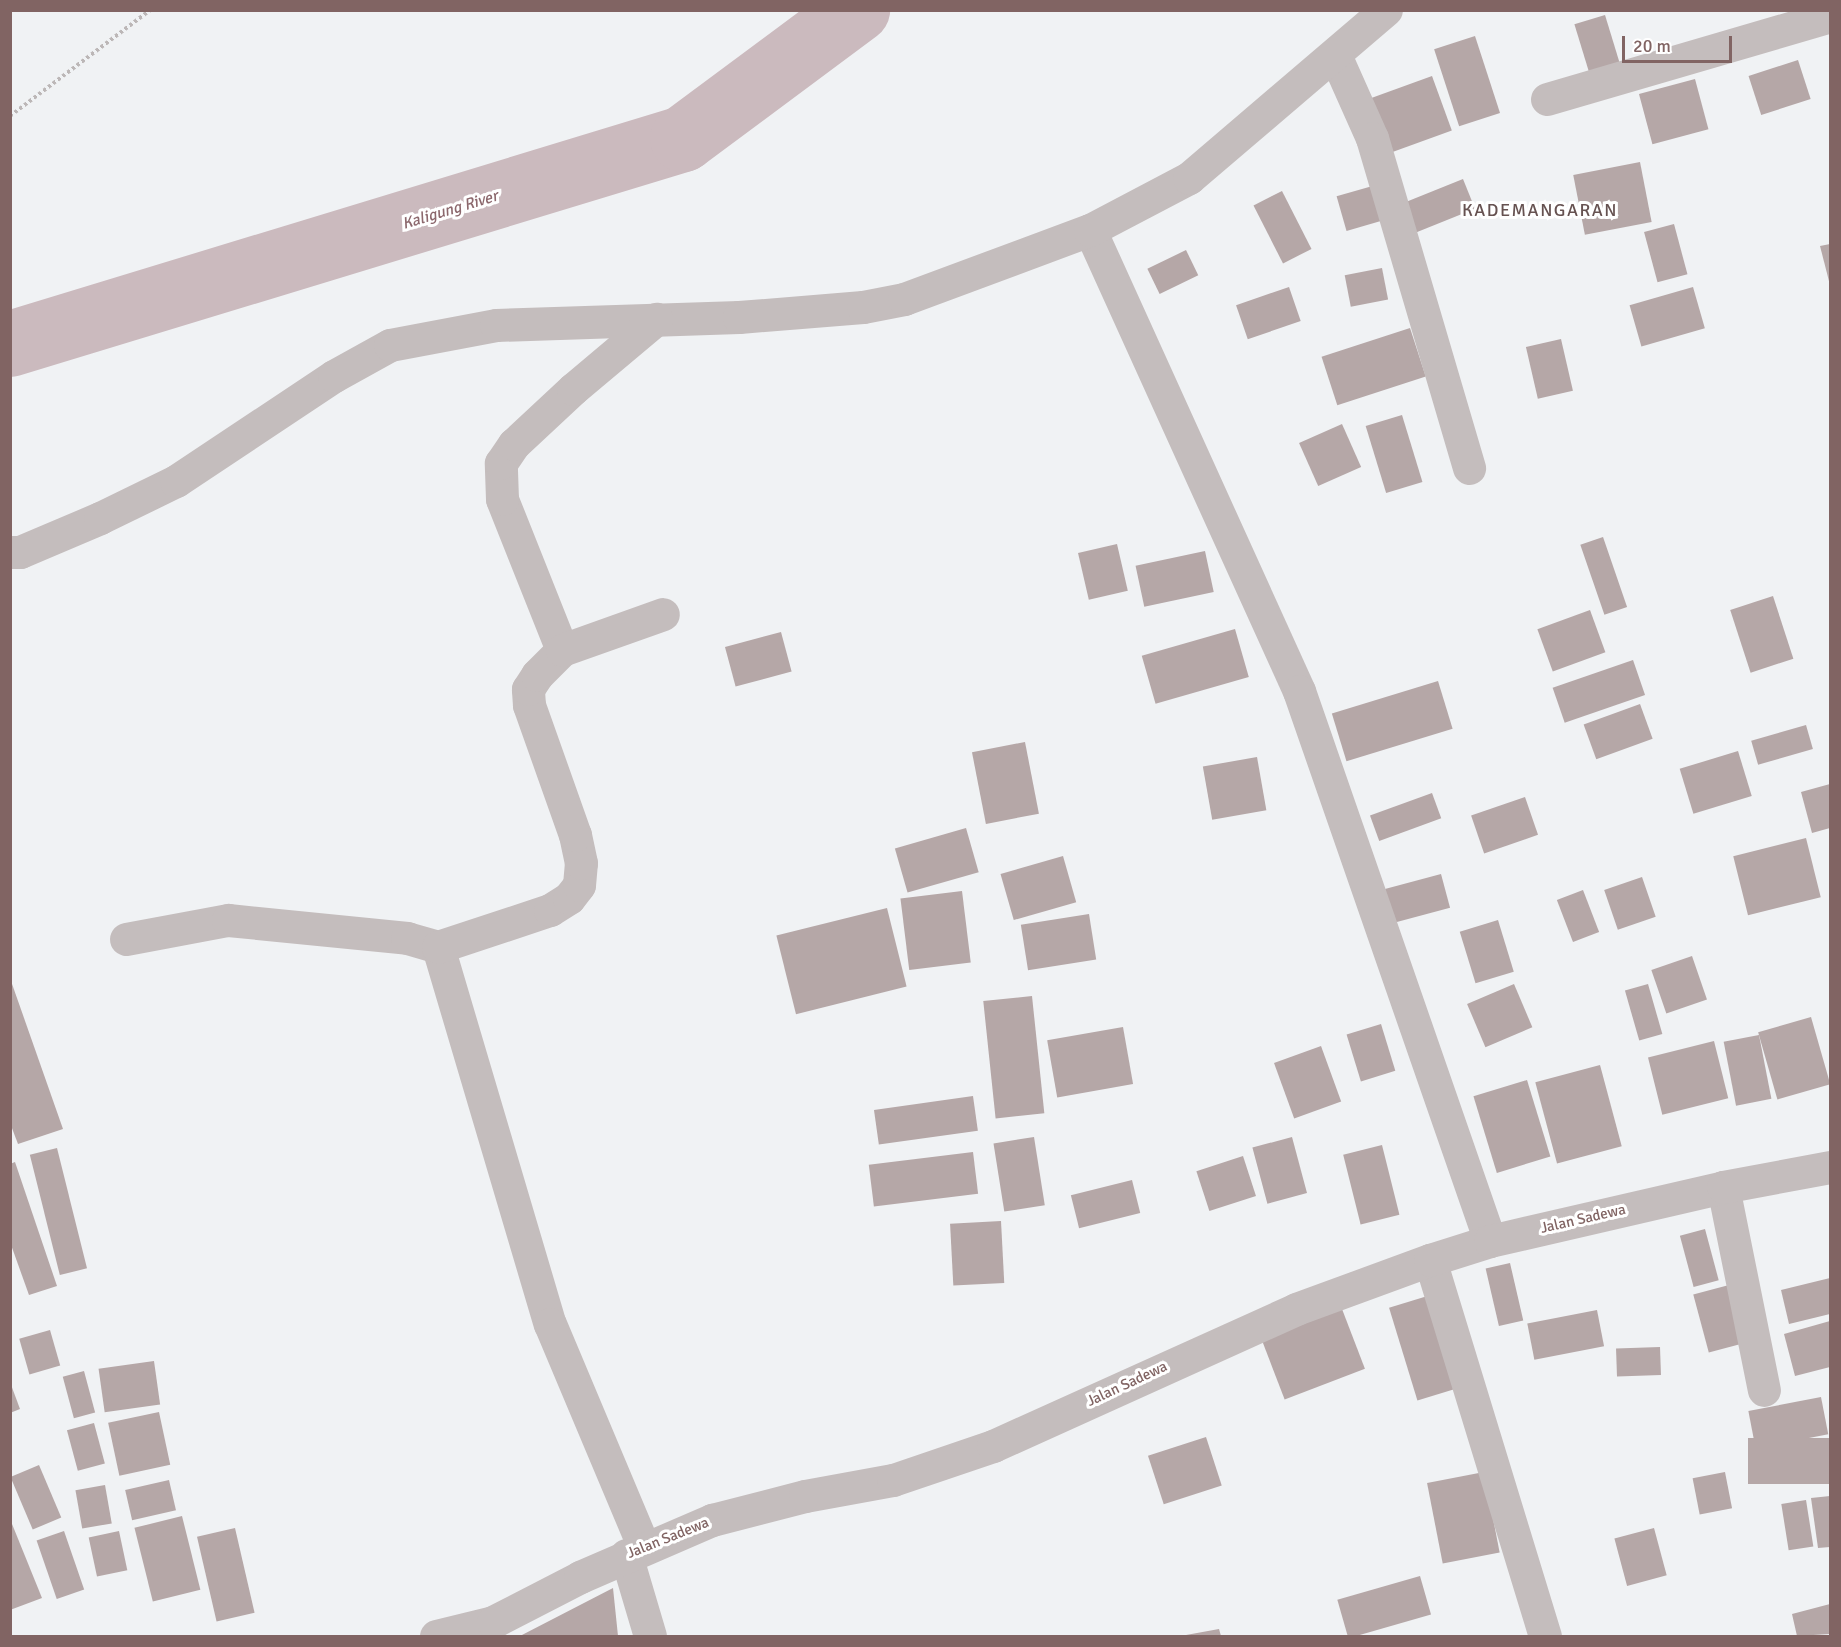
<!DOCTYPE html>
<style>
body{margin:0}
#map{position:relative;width:1841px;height:1647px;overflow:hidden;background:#f0f2f4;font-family:Signika,sans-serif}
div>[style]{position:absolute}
.river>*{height:66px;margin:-33px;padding:0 33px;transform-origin:33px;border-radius:33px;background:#cbbabe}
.building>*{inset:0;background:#b5a7a7;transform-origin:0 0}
.path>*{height:4px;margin-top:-2px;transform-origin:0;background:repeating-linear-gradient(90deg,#bcb7b7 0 3px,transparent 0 6px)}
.minor>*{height:33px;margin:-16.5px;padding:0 16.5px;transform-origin:16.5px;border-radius:16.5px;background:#c4bdbd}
span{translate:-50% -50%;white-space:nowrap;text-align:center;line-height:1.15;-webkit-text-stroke:6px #fff;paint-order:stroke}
.street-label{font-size:15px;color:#816463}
.water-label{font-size:16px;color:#8c686d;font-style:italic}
.quarter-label{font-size:18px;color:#665251;letter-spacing:1.5px}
.frame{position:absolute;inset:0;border:12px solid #816463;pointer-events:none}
.scale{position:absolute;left:1622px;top:36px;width:110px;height:27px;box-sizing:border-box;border:3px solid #816463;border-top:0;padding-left:8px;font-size:18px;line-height:21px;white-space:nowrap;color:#816463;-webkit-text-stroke:4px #fff;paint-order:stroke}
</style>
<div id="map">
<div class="river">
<i style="left:10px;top:344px;width:704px;rotate:-16.94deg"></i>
<i style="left:683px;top:139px;width:217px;rotate:-36.6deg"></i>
</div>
<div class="building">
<i style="left:1605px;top:15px;width:58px;height:32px;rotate:73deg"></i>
<i style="left:1475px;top:36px;width:81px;height:43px;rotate:72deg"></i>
<i style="left:1798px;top:60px;width:41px;height:52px;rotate:72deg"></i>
<i style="left:1432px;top:76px;width:58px;height:66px;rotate:70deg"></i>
<i style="left:1695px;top:79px;width:52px;height:58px;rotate:75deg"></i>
<i style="left:1640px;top:162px;width:61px;height:68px;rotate:79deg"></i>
<i style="left:1463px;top:179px;width:32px;height:65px;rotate:68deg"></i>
<i style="left:1376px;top:185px;width:36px;height:41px;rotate:74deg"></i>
<i style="left:1282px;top:191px;width:65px;height:32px;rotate:63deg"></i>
<i style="left:1674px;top:224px;width:52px;height:31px;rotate:75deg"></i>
<i style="clip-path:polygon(1830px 244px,1830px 285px,1820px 246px)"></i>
<i style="left:1186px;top:250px;width:28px;height:43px;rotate:64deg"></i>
<i style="left:1382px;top:268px;width:32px;height:38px;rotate:79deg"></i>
<i style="left:1289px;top:287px;width:36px;height:56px;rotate:71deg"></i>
<i style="left:1693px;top:287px;width:43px;height:66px;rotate:74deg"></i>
<i style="left:1410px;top:328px;width:51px;height:93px;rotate:72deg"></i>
<i style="left:1561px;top:339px;width:53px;height:36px;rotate:77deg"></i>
<i style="left:1402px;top:415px;width:70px;height:38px;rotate:73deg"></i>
<i style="left:1342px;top:424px;width:47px;height:47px;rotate:66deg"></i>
<i style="left:1603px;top:537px;width:74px;height:24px;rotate:71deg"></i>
<i style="left:1117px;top:544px;width:48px;height:40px;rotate:77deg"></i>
<i style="left:1205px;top:551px;width:42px;height:71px;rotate:78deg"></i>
<i style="left:1773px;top:596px;width:66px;height:45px;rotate:72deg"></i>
<i style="left:1590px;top:610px;width:45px;height:56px;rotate:70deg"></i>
<i style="left:1235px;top:629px;width:50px;height:97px;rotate:74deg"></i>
<i style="left:781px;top:632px;width:41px;height:58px;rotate:75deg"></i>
<i style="left:1633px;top:660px;width:37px;height:85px;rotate:71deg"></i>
<i style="left:1438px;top:681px;width:50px;height:111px;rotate:73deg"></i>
<i style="left:1640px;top:704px;width:37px;height:60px;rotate:70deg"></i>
<i style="left:1806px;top:725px;width:25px;height:57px;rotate:74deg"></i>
<i style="left:1025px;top:742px;width:73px;height:54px;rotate:79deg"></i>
<i style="left:1738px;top:751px;width:47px;height:61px;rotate:73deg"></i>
<i style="left:1257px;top:757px;width:54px;height:55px;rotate:80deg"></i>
<i style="clip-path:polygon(1830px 784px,1830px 828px,1812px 833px,1801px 792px)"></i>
<i style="left:1432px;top:793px;width:27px;height:66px;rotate:70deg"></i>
<i style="left:1525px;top:797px;width:40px;height:57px;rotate:71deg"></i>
<i style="left:966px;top:828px;width:46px;height:74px;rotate:74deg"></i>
<i style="left:1806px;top:838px;width:61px;height:75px;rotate:76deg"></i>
<i style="left:1063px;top:856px;width:48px;height:65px;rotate:74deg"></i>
<i style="left:1441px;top:874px;width:35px;height:58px;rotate:75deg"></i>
<i style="left:1642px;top:877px;width:42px;height:40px;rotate:71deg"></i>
<i style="left:1583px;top:890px;width:45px;height:28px;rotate:69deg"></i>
<i style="left:962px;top:891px;width:72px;height:62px;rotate:83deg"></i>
<i style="left:887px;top:908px;width:81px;height:114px;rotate:76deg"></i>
<i style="left:1089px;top:914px;width:46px;height:69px;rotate:81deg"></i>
<i style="left:1498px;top:920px;width:54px;height:40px;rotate:73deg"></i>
<i style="left:1692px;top:956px;width:46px;height:43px;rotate:71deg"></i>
<i style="clip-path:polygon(11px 981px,63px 1129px,18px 1144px,10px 1123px)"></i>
<i style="left:1514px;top:984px;width:47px;height:51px;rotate:67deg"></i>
<i style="left:1648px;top:984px;width:52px;height:24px;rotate:74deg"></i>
<i style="left:1032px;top:996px;width:118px;height:49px;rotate:84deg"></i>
<i style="left:1811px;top:1017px;width:70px;height:55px;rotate:74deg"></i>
<i style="left:1381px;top:1024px;width:49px;height:36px;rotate:73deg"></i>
<i style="left:1123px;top:1027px;width:58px;height:77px;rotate:80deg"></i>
<i style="left:1759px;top:1035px;width:65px;height:36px;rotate:79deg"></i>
<i style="left:1714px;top:1041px;width:59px;height:68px;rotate:76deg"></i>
<i style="left:1321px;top:1046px;width:59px;height:50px;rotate:70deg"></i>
<i style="left:1600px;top:1065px;width:84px;height:67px;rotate:75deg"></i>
<i style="left:1527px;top:1080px;width:80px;height:56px;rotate:73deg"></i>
<i style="left:973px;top:1096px;width:35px;height:100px;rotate:82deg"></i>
<i style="left:1034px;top:1137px;width:69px;height:41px;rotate:81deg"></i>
<i style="left:1292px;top:1137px;width:58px;height:41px;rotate:75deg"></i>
<i style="left:1382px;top:1145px;width:72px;height:40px;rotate:76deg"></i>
<i style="left:57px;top:1148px;width:124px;height:28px;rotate:76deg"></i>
<i style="left:973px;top:1152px;width:42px;height:105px;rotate:83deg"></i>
<i style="left:1243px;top:1156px;width:42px;height:49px;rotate:72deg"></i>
<i style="clip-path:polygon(15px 1162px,57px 1286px,29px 1295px,10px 1242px,10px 1164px)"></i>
<i style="left:1132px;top:1180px;width:34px;height:63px;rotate:76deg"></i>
<i style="left:1001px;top:1221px;width:62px;height:51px;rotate:87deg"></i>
<i style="left:1705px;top:1229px;width:53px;height:26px;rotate:75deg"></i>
<i style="left:1510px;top:1263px;width:59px;height:25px;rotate:77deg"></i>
<i style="clip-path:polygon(1830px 1278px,1830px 1314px,1789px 1324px,1781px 1290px)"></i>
<i style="left:1729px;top:1285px;width:60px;height:37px;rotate:75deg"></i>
<i style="left:1434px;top:1294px;width:97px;height:47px;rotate:73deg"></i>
<i style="left:1342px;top:1309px;width:64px;height:86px;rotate:69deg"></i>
<i style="left:1597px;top:1310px;width:37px;height:71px;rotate:79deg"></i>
<i style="clip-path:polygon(1830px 1321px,1830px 1367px,1795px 1376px,1784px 1334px)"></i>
<i style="left:50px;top:1330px;width:37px;height:32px;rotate:74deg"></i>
<i style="left:1660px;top:1347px;width:28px;height:44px;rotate:88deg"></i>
<i style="left:154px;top:1361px;width:44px;height:56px;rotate:82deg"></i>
<i style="left:84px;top:1371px;width:43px;height:22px;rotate:75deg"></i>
<i style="clip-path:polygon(10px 1382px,20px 1409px,10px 1413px)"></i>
<i style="left:1821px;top:1397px;width:38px;height:74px;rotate:79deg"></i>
<i style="left:159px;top:1412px;width:54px;height:52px;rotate:78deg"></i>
<i style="left:94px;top:1423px;width:42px;height:28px;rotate:75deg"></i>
<i style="left:1206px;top:1437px;width:51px;height:61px;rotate:72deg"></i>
<i style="left:1830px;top:1438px;width:46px;height:82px;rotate:90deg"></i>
<i style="left:39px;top:1465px;width:57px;height:31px;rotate:67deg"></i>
<i style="left:1484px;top:1472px;width:82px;height:58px;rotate:79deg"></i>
<i style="left:1725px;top:1472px;width:37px;height:33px;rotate:79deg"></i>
<i style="left:169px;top:1480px;width:31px;height:45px;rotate:77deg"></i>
<i style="left:105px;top:1485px;width:39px;height:30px;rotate:80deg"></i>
<i style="clip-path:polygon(1830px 1496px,1830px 1547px,1818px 1548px,1811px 1498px)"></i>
<i style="left:1806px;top:1500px;width:47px;height:25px;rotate:81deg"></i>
<i style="left:182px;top:1516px;width:76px;height:49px;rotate:76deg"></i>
<i style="clip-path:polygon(10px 1519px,42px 1598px,10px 1610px)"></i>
<i style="left:235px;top:1528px;width:87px;height:39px;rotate:77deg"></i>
<i style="left:1654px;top:1528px;width:49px;height:41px;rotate:75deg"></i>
<i style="left:64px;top:1531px;width:62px;height:29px;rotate:71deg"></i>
<i style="left:119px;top:1531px;width:40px;height:31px;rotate:78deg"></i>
<i style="left:1420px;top:1576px;width:40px;height:86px;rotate:74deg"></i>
<i style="clip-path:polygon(613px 1588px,618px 1636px,520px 1636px)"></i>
<i style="clip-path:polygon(1830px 1604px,1830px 1634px,1797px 1636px,1792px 1614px)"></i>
<i style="clip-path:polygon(1219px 1629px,1221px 1636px,1186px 1636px,1186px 1635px)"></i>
</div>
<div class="path">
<i style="left:10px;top:116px;width:176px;rotate:-37.1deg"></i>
</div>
<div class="minor">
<i style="left:1335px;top:55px;width:91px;rotate:66deg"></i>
<i style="left:1372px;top:138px;width:344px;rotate:73.6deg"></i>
<i style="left:1547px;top:99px;width:295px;rotate:-16.3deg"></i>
<i style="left:1090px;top:230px;width:506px;rotate:65.61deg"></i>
<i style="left:1299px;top:691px;width:582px;rotate:70.85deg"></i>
<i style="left:10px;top:552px;width:10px"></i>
<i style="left:20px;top:552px;width:87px;rotate:-23deg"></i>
<i style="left:100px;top:518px;width:85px;rotate:-26deg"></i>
<i style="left:176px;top:481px;width:190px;rotate:-33.6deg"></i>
<i style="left:334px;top:376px;width:64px;rotate:-29deg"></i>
<i style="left:390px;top:345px;width:108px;rotate:-10.7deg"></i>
<i style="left:496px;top:325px;width:243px;rotate:-1.9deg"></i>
<i style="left:739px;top:317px;width:124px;rotate:-4.6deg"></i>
<i style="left:863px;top:307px;width:42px;rotate:-11deg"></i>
<i style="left:904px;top:299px;width:198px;rotate:-20.4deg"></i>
<i style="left:1090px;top:230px;width:112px;rotate:-27.7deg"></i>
<i style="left:1189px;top:178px;width:259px;rotate:-40.5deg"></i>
<i style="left:562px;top:650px;width:162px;rotate:-111.7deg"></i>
<i style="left:502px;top:499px;width:36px;rotate:-92deg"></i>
<i style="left:501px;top:463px;width:23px;rotate:-56deg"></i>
<i style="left:514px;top:444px;width:81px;rotate:-43deg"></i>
<i style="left:573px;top:389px;width:109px;rotate:-40.1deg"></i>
<i style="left:126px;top:939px;width:104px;rotate:-10.6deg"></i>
<i style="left:228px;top:920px;width:180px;rotate:5.7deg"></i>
<i style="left:407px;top:938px;width:32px;rotate:16deg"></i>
<i style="left:438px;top:947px;width:393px;rotate:73.5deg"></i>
<i style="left:550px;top:1324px;width:243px;rotate:67.2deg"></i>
<i style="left:438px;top:947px;width:118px;rotate:-18.3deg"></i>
<i style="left:550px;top:910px;width:22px;rotate:-32deg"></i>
<i style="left:569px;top:898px;width:16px;rotate:-52deg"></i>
<i style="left:579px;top:885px;width:22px;rotate:-85deg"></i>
<i style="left:581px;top:863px;width:29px;rotate:-102deg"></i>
<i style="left:575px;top:835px;width:138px;rotate:-109.5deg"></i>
<i style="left:529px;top:705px;width:16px;rotate:-94deg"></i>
<i style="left:528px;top:689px;width:17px;rotate:-57deg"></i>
<i style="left:537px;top:675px;width:35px;rotate:-45deg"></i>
<i style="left:562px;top:650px;width:107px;rotate:-19.6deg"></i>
<i style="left:1723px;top:1187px;width:207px;rotate:78.6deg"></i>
<i style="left:1430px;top:1260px;width:393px;rotate:73deg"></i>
<i style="left:626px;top:1555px;width:84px;rotate:73.5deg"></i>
<i style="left:436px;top:1636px;width:59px;rotate:-13.8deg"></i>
<i style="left:493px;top:1622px;width:98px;rotate:-27.3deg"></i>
<i style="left:580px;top:1577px;width:144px;rotate:-23.4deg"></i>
<i style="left:712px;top:1520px;width:96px;rotate:-14.5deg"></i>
<i style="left:805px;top:1496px;width:89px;rotate:-10.3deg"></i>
<i style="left:893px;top:1480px;width:106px;rotate:-18.8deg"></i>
<i style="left:993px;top:1446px;width:333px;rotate:-24.3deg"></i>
<i style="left:1296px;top:1309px;width:143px;rotate:-20.1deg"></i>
<i style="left:1430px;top:1260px;width:63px;rotate:-17.6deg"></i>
<i style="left:1490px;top:1241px;width:239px;rotate:-13deg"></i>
<i style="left:1723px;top:1187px;width:109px;rotate:-10.6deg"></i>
</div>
<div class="street-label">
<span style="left:1583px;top:1219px;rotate:-13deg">Jalan Sadewa</span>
<span style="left:1127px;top:1384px;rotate:-25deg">Jalan Sadewa</span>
<span style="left:668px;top:1538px;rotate:-22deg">Jalan Sadewa</span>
</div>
<div class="water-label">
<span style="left:450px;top:210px;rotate:-17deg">Kaligung River</span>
</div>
<div class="quarter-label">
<span style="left:1540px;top:210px">KADEMANGARAN</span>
</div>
<div class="frame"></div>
<div class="scale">20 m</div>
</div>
